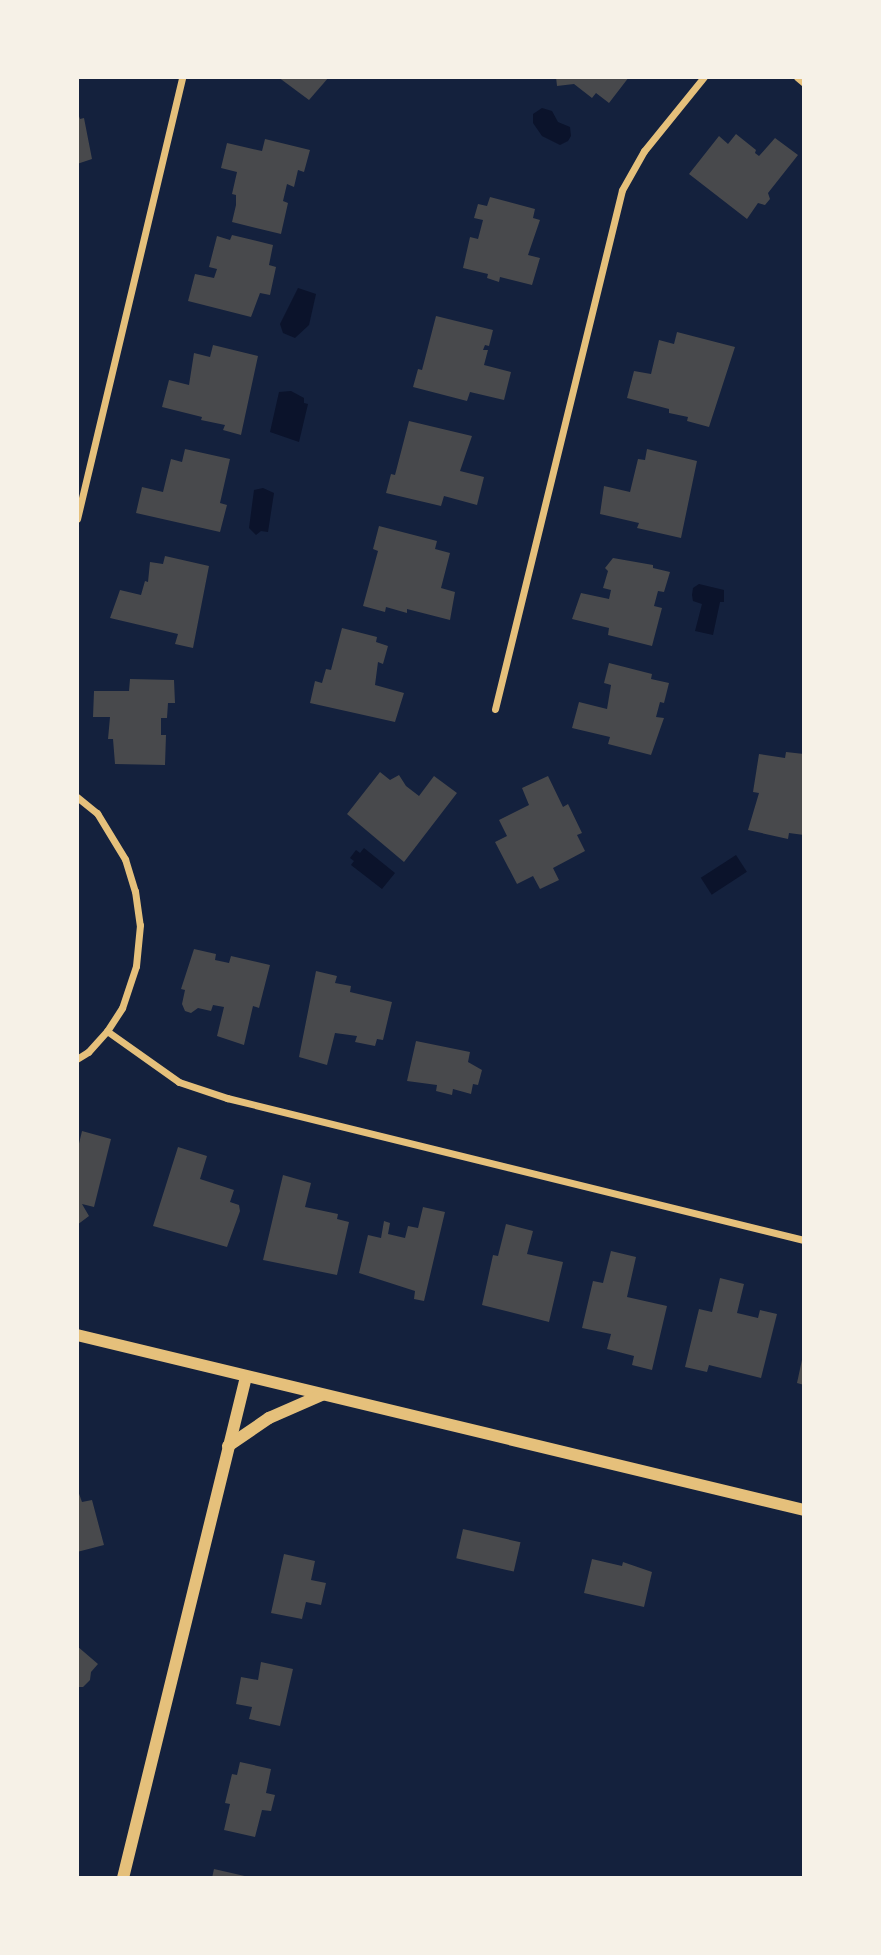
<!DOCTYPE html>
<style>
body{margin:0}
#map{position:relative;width:881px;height:1955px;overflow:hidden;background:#14213d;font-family:"DM Sans",sans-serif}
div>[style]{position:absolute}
.water>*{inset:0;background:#0b132b;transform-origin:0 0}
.building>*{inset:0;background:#48494c;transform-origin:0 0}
.minor>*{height:7px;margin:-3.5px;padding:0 3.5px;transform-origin:3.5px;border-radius:3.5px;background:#e5c07b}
.tertiary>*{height:12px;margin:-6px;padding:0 6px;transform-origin:6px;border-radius:6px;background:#e5c07b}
span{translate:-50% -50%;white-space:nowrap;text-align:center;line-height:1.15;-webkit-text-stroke:7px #f6f1e7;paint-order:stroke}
.frame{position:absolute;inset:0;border:79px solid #f6f1e7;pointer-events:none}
</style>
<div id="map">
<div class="water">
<i style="clip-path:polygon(542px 108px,552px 111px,558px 122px,570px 127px,571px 136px,568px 141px,560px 145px,542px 136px,533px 123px,533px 114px)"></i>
<i style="clip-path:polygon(298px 288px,316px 294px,309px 325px,295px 338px,283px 333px,280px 324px)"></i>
<i style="clip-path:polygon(291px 391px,304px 398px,304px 403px,308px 404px,299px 442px,270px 432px,279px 392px)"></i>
<i style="clip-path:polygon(263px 488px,274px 493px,268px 532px,261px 531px,256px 535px,249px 528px,254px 490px)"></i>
<i style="clip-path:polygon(699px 584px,724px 590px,724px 602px,720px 602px,713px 635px,695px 631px,702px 604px,693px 601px,692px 595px,693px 588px)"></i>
<i style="clip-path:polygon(364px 848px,395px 873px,382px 889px,351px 865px,354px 861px,350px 858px,356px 850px,360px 853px)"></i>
<i style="left:736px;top:855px;width:20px;height:42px;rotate:57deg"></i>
</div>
<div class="building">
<i style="clip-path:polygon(278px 77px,329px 77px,309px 100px)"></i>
<i style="clip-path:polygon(556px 77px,629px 77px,609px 103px,596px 93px,592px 98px,574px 84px,557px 86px)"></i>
<i style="clip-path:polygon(77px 111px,80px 119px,84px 118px,92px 159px,77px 164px)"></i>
<i style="clip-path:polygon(736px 134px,756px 150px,755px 153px,759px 156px,775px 138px,798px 155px,768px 193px,770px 199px,765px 205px,758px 203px,747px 219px,689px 174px,719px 136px,728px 144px)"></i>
<i style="clip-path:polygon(265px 139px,310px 150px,304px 172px,298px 170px,294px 187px,287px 184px,283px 201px,288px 203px,281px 234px,232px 222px,236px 205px,236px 195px,232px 194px,237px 172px,221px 168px,227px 143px,262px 151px)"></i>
<i style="clip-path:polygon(490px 197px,535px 209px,533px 218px,540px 220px,528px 255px,540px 258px,532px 285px,500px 277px,499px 282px,487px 278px,488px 274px,463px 268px,470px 237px,478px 239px,483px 220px,474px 218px,478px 204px,487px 206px)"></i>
<i style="clip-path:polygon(232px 235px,273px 245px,269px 265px,276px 267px,270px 295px,260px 293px,251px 317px,188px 301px,195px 274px,214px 278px,217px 269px,209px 267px,217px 236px,230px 240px)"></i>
<i style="clip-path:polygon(436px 316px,493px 330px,489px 346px,485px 345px,483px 350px,488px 350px,484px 365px,511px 372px,504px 400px,470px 392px,467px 401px,413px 387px,418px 369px,422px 370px)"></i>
<i style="clip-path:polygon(677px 332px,735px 347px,709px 427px,687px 421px,688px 417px,669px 413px,669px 409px,627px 398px,634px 371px,651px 374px,659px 340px,674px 344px)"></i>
<i style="clip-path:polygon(213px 345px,258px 356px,241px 435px,223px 430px,225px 425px,201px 420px,202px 417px,162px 407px,169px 380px,189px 385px,194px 353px,210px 357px)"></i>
<i style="clip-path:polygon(409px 421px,472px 436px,460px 471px,484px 477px,477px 505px,444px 496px,441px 506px,386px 493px,391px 474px,395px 475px)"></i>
<i style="clip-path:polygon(185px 449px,230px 459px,220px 503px,227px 505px,220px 532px,136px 513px,142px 487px,163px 492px,171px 459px,182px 462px)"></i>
<i style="clip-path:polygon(647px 449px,697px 461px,681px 538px,637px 528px,639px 523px,600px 514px,604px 486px,630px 492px,638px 459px,645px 460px)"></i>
<i style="clip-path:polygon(379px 526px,437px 541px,435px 549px,450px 553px,441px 588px,455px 592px,450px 620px,407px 609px,407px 613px,386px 607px,385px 612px,363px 606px,378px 551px,373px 549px)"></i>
<i style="clip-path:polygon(165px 556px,209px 566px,193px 648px,175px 644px,178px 634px,110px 618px,120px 590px,141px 595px,145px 581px,148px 582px,150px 562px,163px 564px)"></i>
<i style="clip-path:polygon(613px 558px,653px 565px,653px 568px,670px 572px,664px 592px,658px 591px,654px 606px,662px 608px,652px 646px,608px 635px,609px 628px,572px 619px,581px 593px,609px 599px,611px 590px,603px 588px,608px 571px,605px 568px)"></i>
<i style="clip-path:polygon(342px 628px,377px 637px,376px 642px,388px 646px,383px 664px,378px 662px,375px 685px,404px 693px,395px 722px,310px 703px,315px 681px,322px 683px,326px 669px,331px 670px)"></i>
<i style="clip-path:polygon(609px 663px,652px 674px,651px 679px,669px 683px,664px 703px,660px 702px,656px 717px,664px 718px,651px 755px,608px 744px,610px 737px,572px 728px,579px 702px,607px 709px,611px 685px,604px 683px)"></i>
<i style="clip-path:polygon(130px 679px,174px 680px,175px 703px,168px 703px,167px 718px,161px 718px,161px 735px,166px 735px,165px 765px,115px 764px,113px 739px,108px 739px,110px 717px,93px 717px,94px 691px,129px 691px)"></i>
<i style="clip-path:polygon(786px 752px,804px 754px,804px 835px,789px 833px,788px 839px,748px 830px,759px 793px,753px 792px,759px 754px,785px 758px)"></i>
<i style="clip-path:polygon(380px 772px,390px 780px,399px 775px,406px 786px,419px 796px,434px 776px,457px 793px,404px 862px,347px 814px)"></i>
<i style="clip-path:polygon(548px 776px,563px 807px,568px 804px,582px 833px,577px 835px,585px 851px,553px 868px,559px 880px,540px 889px,533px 876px,517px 884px,495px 842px,507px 836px,499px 820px,529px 805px,522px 788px)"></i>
<i style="clip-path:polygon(194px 949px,216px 954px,215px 960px,229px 963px,231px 956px,270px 965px,259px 1008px,253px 1006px,244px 1045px,217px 1036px,224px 1007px,213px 1005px,211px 1011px,198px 1008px,191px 1013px,185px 1011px,182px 1004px,185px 990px,181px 989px)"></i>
<i style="clip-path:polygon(316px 971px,337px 976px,335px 983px,351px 986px,350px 992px,392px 1002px,383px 1040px,377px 1039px,375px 1046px,355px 1042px,357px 1036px,335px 1033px,327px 1065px,299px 1057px)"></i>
<i style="clip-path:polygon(416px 1041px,470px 1052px,468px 1062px,482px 1070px,478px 1085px,473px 1084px,471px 1094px,453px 1089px,452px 1095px,436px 1091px,437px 1085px,407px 1081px)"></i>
<i style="clip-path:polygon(82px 1131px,111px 1139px,94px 1207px,82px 1204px,89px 1216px,77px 1225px,77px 1152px)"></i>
<i style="clip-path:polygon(178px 1147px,207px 1156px,200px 1179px,234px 1190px,230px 1202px,239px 1205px,240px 1211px,227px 1247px,153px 1226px)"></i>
<i style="clip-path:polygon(283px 1175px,311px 1183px,305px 1207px,338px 1214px,337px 1219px,349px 1222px,337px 1275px,263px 1260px)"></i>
<i style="clip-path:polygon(423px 1207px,445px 1212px,424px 1301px,414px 1299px,415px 1291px,359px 1273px,368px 1235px,381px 1238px,384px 1221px,390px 1223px,388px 1234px,405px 1238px,408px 1226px,418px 1228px)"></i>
<i style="clip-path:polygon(506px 1224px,533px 1231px,527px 1254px,563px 1262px,549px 1322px,482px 1305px,493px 1255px,498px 1256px)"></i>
<i style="clip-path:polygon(611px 1251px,636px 1257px,627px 1297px,667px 1306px,652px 1370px,632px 1365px,634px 1356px,607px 1349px,611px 1334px,582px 1328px,593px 1281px,603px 1283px)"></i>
<i style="clip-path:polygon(720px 1278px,744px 1284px,737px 1313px,758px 1318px,760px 1310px,777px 1314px,761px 1378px,709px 1365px,707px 1372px,685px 1367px,699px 1309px,712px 1312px)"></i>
<i style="clip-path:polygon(803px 1355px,804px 1355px,804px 1385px,797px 1383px)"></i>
<i style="clip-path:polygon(77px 1488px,82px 1502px,92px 1500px,104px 1545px,77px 1552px)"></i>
<i style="left:463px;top:1529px;width:59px;height:30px;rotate:13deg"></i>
<i style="clip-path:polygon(284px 1554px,315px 1561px,311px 1580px,326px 1583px,321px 1605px,306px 1602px,302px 1619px,271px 1613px)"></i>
<i style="clip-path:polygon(592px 1559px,622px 1566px,623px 1562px,652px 1572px,644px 1607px,584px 1593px)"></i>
<i style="clip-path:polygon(77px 1646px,98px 1664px,91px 1672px,90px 1680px,83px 1687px,77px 1687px)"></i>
<i style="clip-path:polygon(261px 1662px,293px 1669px,280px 1726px,249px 1719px,252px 1707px,236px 1704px,241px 1677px,258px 1680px)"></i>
<i style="clip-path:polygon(240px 1762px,271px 1769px,266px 1793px,275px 1795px,271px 1811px,262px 1810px,255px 1837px,224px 1830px,230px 1804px,225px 1803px,232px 1774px,237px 1775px)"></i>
<i style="clip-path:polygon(214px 1869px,249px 1877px,249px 1878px,212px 1878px)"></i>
</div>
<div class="minor">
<i style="left:797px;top:77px;width:9px;rotate:41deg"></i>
<i style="left:77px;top:519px;width:454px;rotate:-76.6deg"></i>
<i style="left:495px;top:709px;width:534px;rotate:-76.25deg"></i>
<i style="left:622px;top:190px;width:45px;rotate:-60.6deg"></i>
<i style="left:644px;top:151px;width:95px;rotate:-51deg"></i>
<i style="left:77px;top:797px;width:26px;rotate:39deg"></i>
<i style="left:97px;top:813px;width:54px;rotate:58.7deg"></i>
<i style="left:125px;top:859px;width:34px;rotate:73deg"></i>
<i style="left:135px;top:891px;width:34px;rotate:82deg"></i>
<i style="left:140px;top:925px;width:41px;rotate:95.6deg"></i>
<i style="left:136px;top:966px;width:44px;rotate:108.4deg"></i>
<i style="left:122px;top:1008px;width:27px;rotate:123deg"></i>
<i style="left:107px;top:1031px;width:28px;rotate:132deg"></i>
<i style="left:88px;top:1052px;width:13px;rotate:148deg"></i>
<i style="left:107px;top:1031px;width:88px;rotate:35.3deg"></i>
<i style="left:179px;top:1082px;width:51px;rotate:18.4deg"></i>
<i style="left:227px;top:1098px;width:594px;rotate:13.83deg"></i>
</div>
<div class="tertiary">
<i style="left:77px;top:1335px;width:748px;rotate:13.53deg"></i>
<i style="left:228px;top:1446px;width:50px;rotate:-34.3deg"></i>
<i style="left:269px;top:1418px;width:58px;rotate:-23.5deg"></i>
<i style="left:123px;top:1878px;width:516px;rotate:-76.21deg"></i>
</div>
<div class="frame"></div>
</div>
